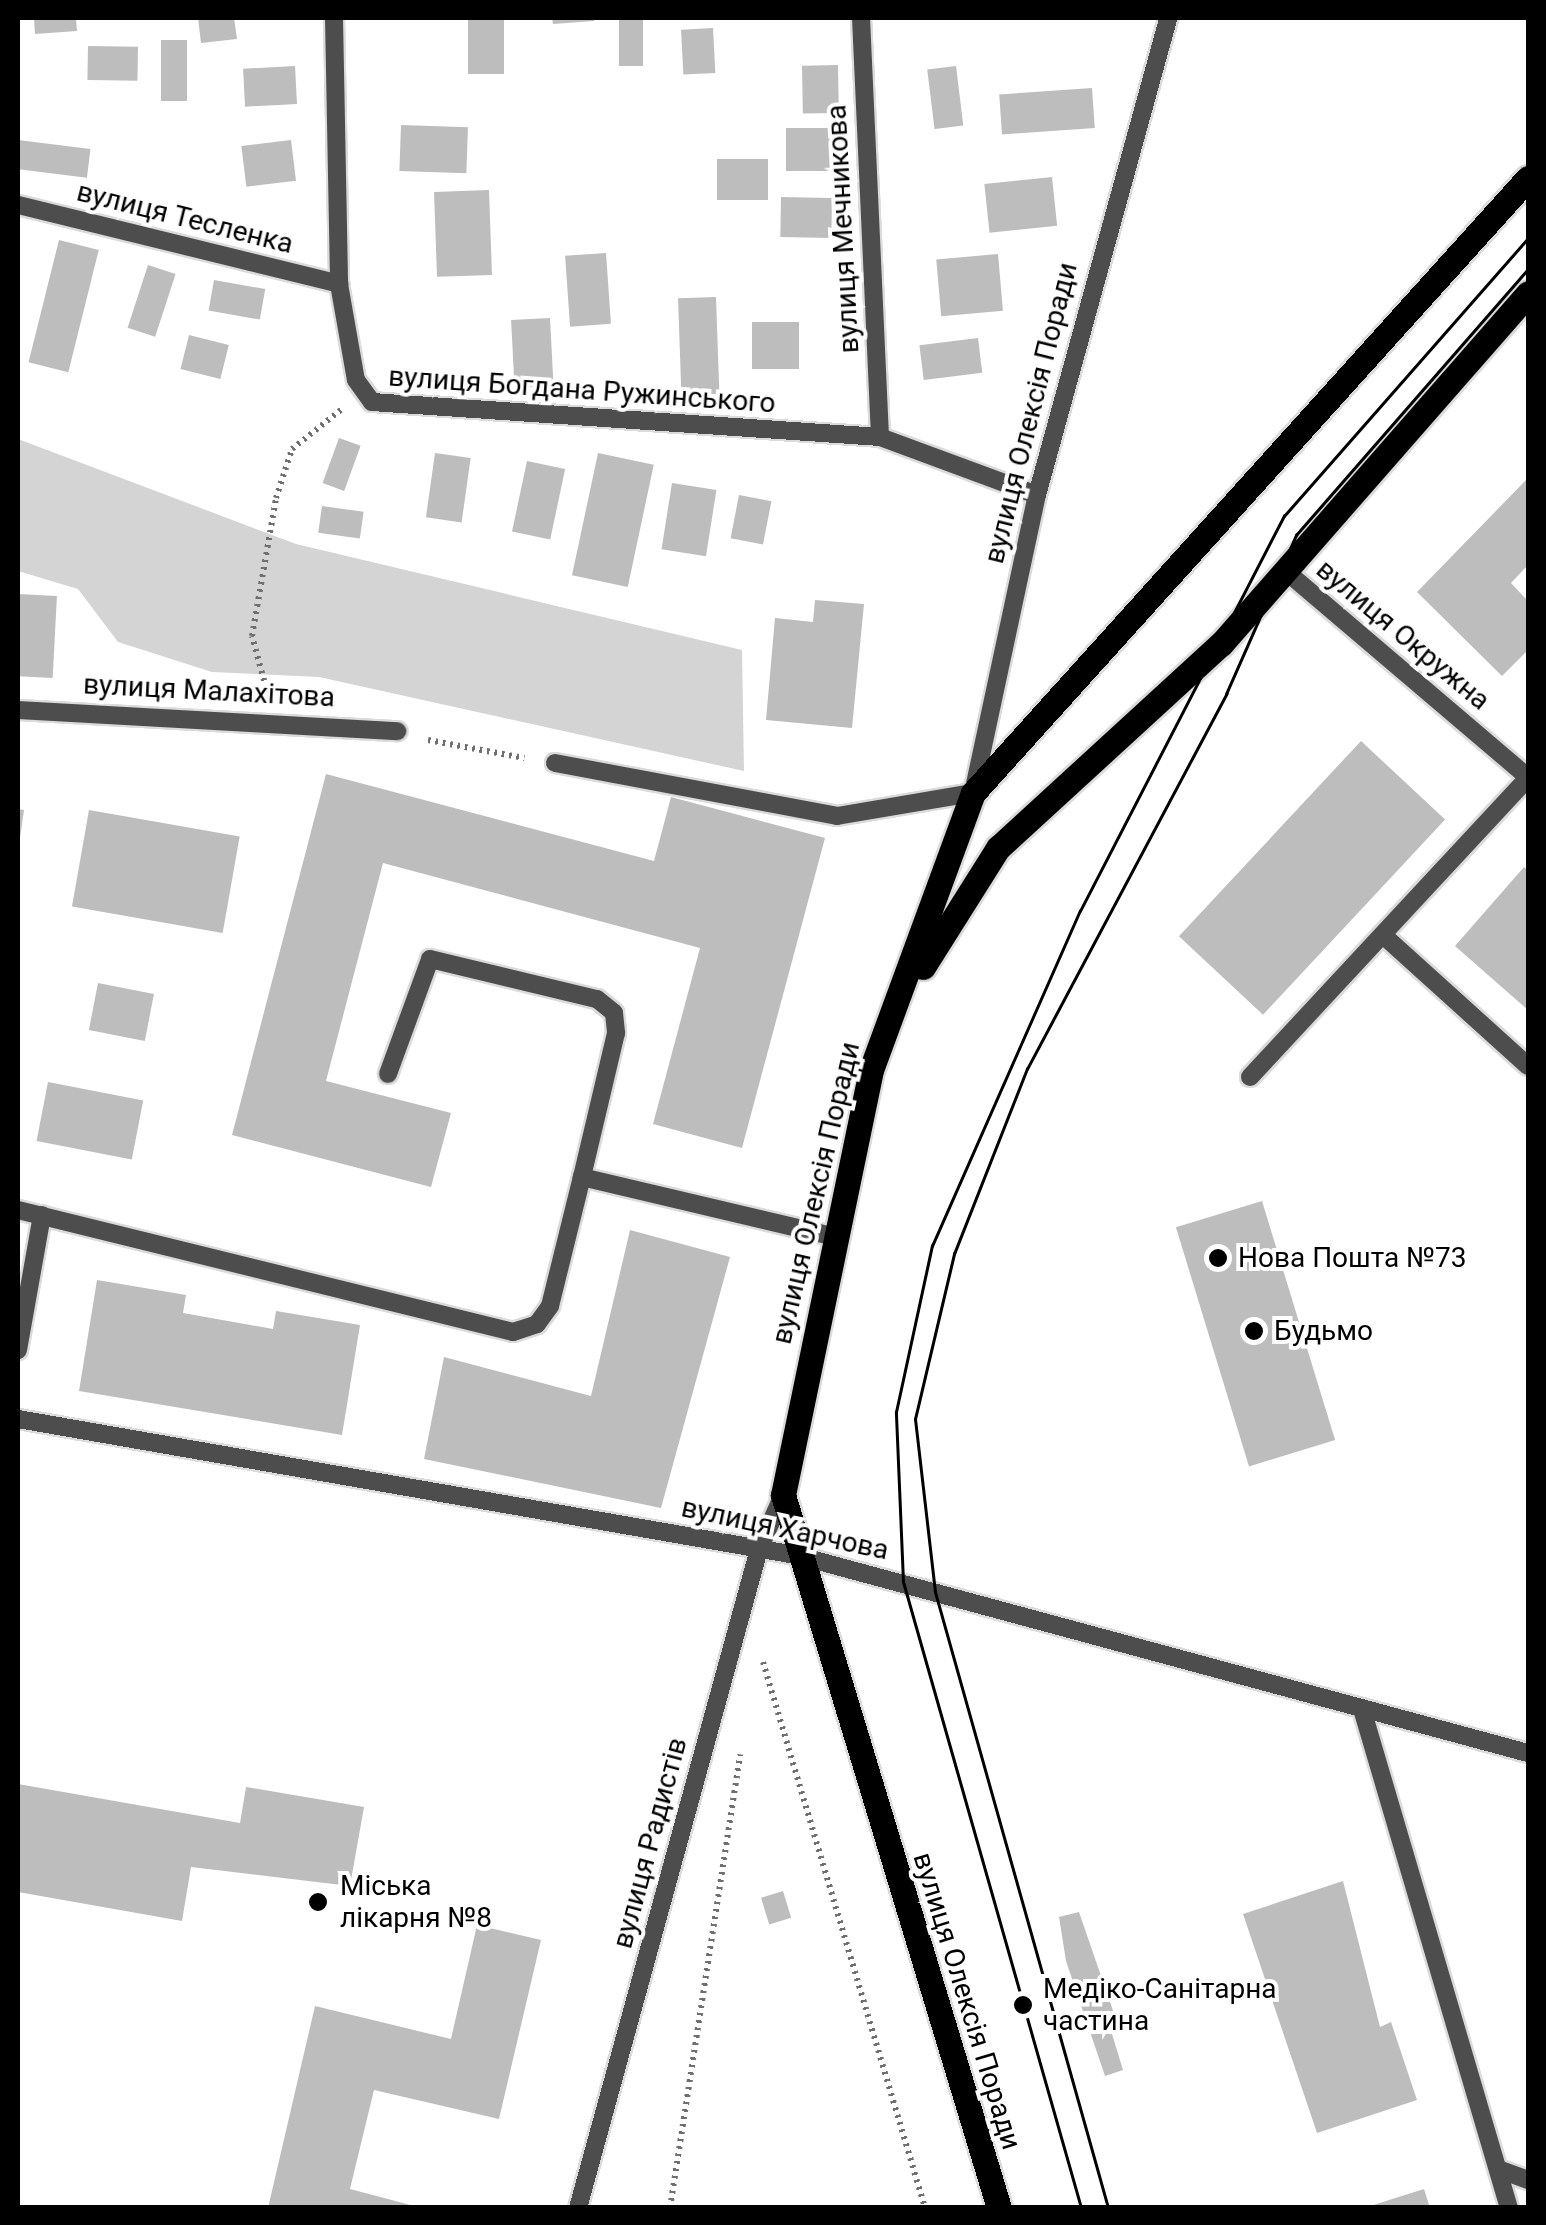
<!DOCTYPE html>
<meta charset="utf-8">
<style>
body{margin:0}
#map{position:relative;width:1546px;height:2225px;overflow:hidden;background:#fff;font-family:Roboto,sans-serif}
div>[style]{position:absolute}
.green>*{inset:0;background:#d4d4d4}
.building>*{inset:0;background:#bdbdbd;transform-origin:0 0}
.path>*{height:6px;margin-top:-3px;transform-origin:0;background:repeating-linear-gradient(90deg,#6f6f6f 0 2.5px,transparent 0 7.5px)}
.roads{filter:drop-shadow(2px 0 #dbdbdb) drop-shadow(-2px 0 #dbdbdb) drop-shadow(0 2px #dbdbdb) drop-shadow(0 -2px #dbdbdb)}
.minor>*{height:18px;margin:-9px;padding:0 9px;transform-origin:9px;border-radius:9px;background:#4d4d4d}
.major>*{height:25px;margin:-12.5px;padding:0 12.5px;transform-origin:12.5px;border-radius:12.5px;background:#000}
.tram>*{height:2.5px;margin:-1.25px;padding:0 1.25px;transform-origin:1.25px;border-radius:1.25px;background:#000}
.dots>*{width:28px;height:28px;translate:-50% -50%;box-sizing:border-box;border:5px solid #fff;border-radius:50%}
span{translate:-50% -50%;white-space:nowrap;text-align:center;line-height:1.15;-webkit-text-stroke:8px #fff;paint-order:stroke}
.street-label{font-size:28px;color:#000}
.poi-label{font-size:28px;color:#000}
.left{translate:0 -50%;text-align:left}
.frame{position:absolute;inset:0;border:20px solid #000;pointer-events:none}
</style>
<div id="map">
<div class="green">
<i style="clip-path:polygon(18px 439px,296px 544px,742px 650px,744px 771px,319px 677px,212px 672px,118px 642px,78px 589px,18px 571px)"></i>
</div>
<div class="building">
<i style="clip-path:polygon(34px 18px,76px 18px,77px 31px,35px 34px)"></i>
<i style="clip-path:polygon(198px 18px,234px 18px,237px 39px,201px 43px)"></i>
<i style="left:468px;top:18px;width:36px;height:56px"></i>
<i style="clip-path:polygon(552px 18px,594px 18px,594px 21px,553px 24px)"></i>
<i style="left:619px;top:18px;width:24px;height:48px"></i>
<i style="left:713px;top:28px;width:45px;height:32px;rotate:87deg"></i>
<i style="left:161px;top:40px;width:26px;height:61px"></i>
<i style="left:88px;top:46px;width:50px;height:34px;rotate:1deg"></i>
<i style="left:838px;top:65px;width:48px;height:36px;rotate:89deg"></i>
<i style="left:295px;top:66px;width:38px;height:52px;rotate:87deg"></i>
<i style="left:956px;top:66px;width:60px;height:29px;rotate:83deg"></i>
<i style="left:1092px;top:88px;width:40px;height:93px;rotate:86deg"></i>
<i style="left:401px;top:125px;width:67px;height:46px;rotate:2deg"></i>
<i style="left:839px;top:128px;width:43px;height:53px;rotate:90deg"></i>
<i style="left:18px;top:140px;width:73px;height:29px;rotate:7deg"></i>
<i style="left:291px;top:140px;width:41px;height:50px;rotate:83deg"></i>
<i style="left:717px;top:159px;width:51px;height:41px"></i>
<i style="left:1052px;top:177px;width:49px;height:68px;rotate:84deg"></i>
<i style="left:489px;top:190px;width:85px;height:55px;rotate:88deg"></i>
<i style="left:832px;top:198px;width:40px;height:51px;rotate:91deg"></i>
<i style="left:59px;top:240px;width:41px;height:126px;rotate:14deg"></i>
<i style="left:606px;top:253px;width:71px;height:41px;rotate:86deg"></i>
<i style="left:998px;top:254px;width:57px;height:62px;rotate:85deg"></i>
<i style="left:148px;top:265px;width:29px;height:66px;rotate:18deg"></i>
<i style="left:214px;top:280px;width:52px;height:31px;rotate:10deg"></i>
<i style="left:716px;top:297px;width:97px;height:38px;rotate:88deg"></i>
<i style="left:550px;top:318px;width:68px;height:39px;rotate:87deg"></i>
<i style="left:752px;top:322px;width:47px;height:47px"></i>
<i style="left:189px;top:335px;width:41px;height:35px;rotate:14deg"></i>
<i style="left:978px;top:338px;width:35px;height:59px;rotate:83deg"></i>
<i style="left:339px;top:438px;width:23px;height:48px;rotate:20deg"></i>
<i style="left:435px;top:453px;width:36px;height:65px;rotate:8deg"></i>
<i style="left:598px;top:453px;width:57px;height:125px;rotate:12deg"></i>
<i style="left:527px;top:461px;width:39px;height:72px;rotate:12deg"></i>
<i style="clip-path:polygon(1528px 478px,1528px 565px,1511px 583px,1528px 601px,1528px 650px,1502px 676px,1417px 592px)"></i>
<i style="left:672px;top:483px;width:45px;height:67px;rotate:9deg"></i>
<i style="left:739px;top:495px;width:33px;height:44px;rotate:11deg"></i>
<i style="left:322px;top:506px;width:42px;height:27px;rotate:8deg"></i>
<i style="left:18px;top:594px;width:39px;height:82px;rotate:3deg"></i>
<i style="clip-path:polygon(815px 600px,864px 604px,852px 728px,766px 720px,775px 618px,813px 622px)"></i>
<i style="left:1361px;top:741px;width:115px;height:267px;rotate:43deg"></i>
<i style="clip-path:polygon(326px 774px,654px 861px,671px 797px,825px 838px,742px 1148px,653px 1124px,700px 948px,383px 863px,326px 1081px,451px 1113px,431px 1187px,232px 1135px)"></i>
<i style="clip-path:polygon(18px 809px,24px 810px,20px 838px,18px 838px)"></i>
<i style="left:89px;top:810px;width:153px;height:98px;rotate:10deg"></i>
<i style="clip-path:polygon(1524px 867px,1528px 871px,1528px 1010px,1455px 946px)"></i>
<i style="left:98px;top:983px;width:57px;height:48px;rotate:11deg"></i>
<i style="left:48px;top:1082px;width:97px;height:60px;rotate:11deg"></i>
<i style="left:1262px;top:1201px;width:250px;height:90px;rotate:73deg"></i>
<i style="clip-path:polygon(630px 1230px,730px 1257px,661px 1508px,424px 1459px,444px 1357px,591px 1396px)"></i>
<i style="clip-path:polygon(97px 1280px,186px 1295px,183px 1313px,273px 1329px,276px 1311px,360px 1325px,342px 1435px,79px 1391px)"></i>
<i style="clip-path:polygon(18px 1784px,240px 1823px,246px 1787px,364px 1807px,350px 1886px,191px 1867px,182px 1921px,18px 1892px)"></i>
<i style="clip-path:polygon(1343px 1881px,1380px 2027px,1391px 2022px,1417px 2100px,1317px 2133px,1243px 1914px)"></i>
<i style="left:783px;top:1891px;width:28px;height:23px;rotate:73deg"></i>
<i style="clip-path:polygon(1079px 1912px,1120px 2031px,1112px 2034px,1123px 2070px,1105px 2076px,1066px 1961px,1059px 1917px)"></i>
<i style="clip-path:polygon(477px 1925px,541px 1940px,499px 2119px,374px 2090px,350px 2189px,422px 2208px,268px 2208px,315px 2006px,451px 2039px)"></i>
<i style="clip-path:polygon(1424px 2189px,1430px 2208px,1367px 2208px,1367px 2207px)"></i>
</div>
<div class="path">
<i style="left:268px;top:695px;width:61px;rotate:-105.2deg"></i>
<i style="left:252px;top:636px;width:140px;rotate:-80.1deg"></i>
<i style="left:276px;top:498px;width:52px;rotate:-71.9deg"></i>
<i style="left:292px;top:449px;width:64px;rotate:-38.7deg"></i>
<i style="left:428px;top:740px;width:98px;rotate:10.6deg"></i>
<i style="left:763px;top:1662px;width:570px;rotate:73.47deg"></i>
<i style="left:670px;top:2208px;width:459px;rotate:-81.2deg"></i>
</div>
<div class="roads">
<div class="minor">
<i style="left:334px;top:18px;width:266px;rotate:88.9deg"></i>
<i style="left:339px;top:284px;width:97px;rotate:80deg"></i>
<i style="left:356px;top:380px;width:27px;rotate:54deg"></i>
<i style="left:372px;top:402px;width:509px;rotate:3.94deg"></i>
<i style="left:880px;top:437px;width:167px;rotate:20.3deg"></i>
<i style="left:861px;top:18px;width:419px;rotate:87.4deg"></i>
<i style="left:18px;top:205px;width:331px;rotate:13.8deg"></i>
<i style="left:1288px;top:573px;width:315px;rotate:40.4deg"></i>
<i style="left:18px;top:710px;width:380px;rotate:3.2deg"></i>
<i style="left:555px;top:763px;width:287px;rotate:10.6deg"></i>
<i style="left:837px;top:816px;width:138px;rotate:-9.6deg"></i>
<i style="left:973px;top:793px;width:305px;rotate:-77.9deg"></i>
<i style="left:1037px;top:495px;width:495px;rotate:-74.6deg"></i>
<i style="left:1383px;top:935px;width:195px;rotate:42.1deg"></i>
<i style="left:388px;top:1074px;width:122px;rotate:-69.9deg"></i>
<i style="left:430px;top:959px;width:172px;rotate:13.5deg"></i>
<i style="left:597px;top:999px;width:22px;rotate:39deg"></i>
<i style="left:614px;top:1013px;width:20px;rotate:84deg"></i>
<i style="left:616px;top:1033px;width:148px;rotate:103.3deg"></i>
<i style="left:1250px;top:1077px;width:408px;rotate:-47.1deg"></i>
<i style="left:18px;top:1210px;width:510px;rotate:13.85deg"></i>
<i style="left:513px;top:1332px;width:25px;rotate:-18deg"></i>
<i style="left:537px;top:1324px;width:22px;rotate:-54deg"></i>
<i style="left:550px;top:1306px;width:133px;rotate:-76.1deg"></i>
<i style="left:582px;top:1177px;width:260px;rotate:13.3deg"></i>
<i style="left:18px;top:1350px;width:137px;rotate:-79.9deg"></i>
<i style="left:18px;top:1419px;width:790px;rotate:9.92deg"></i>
<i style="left:796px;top:1555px;width:758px;rotate:15.14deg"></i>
<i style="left:1362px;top:1709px;width:520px;rotate:73.59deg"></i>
<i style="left:1498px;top:2169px;width:32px;rotate:20deg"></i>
<i style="left:578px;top:2208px;width:683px;rotate:-74.64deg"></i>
<i style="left:759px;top:1549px;width:59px;rotate:-66deg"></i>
</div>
<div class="major">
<i style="left:923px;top:967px;width:141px;rotate:-57.8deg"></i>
<i style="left:998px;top:848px;width:302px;rotate:-42.5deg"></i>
<i style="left:1221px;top:644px;width:466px;rotate:-48.8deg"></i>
<i style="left:999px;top:2208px;width:745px;rotate:-106.85deg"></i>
<i style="left:783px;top:1495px;width:434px;rotate:-78.3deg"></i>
<i style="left:871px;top:1070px;width:295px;rotate:-69.8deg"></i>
<i style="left:973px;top:793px;width:828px;rotate:-47.94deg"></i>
</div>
</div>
<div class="tram">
<i style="left:1081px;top:2208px;width:651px;rotate:-105.87deg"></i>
<i style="left:903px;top:1582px;width:170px;rotate:-92.4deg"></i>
<i style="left:896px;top:1412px;width:170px;rotate:-77.8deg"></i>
<i style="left:932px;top:1246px;width:366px;rotate:-66.2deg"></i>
<i style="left:1080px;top:911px;width:445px;rotate:-62.7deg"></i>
<i style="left:1284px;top:516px;width:370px;rotate:-48.7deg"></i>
<i style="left:1108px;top:2208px;width:640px;rotate:-105.69deg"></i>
<i style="left:935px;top:1592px;width:174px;rotate:-96.6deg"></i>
<i style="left:915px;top:1419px;width:170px;rotate:-76.7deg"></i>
<i style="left:954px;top:1254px;width:199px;rotate:-68.5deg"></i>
<i style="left:1027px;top:1069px;width:425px;rotate:-62deg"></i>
<i style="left:1226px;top:694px;width:174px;rotate:-66.2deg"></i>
<i style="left:1296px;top:535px;width:353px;rotate:-48.9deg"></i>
</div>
<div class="dots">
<i style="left:1218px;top:1258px;background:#000"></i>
<i style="left:1254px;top:1331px;background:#000"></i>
<i style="left:318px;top:1902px;background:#000"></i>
<i style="left:1023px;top:2005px;background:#000"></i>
</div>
<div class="street-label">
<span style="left:185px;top:218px;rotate:14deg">вулиця Тесленка</span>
<span style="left:843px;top:229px;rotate:-93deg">вулиця Мечникова</span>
<span style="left:582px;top:390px;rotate:4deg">вулиця Богдана Ружинського</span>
<span style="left:1031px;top:413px;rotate:-76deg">вулиця Олексія Поради</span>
<span style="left:1403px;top:635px;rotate:40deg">вулиця Окружна</span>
<span style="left:209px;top:691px;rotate:3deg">вулиця Малахітова</span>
<span style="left:816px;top:1193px;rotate:-77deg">вулиця Олексія Поради</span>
<span style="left:785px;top:1529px;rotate:12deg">вулиця Харчова</span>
<span style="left:650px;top:1843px;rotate:-75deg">вулиця Радистів</span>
<span style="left:967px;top:2001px;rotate:73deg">вулиця Олексія Поради</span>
</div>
<div class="poi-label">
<span class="left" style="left:1238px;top:1258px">Нова Пошта №73</span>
<span class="left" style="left:1274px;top:1331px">Будьмо</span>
<span class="left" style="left:340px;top:1902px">Міська<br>лікарня №8</span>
<span class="left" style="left:1043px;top:2005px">Медіко-Санітарна<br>частина</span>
</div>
<div class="frame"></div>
</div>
